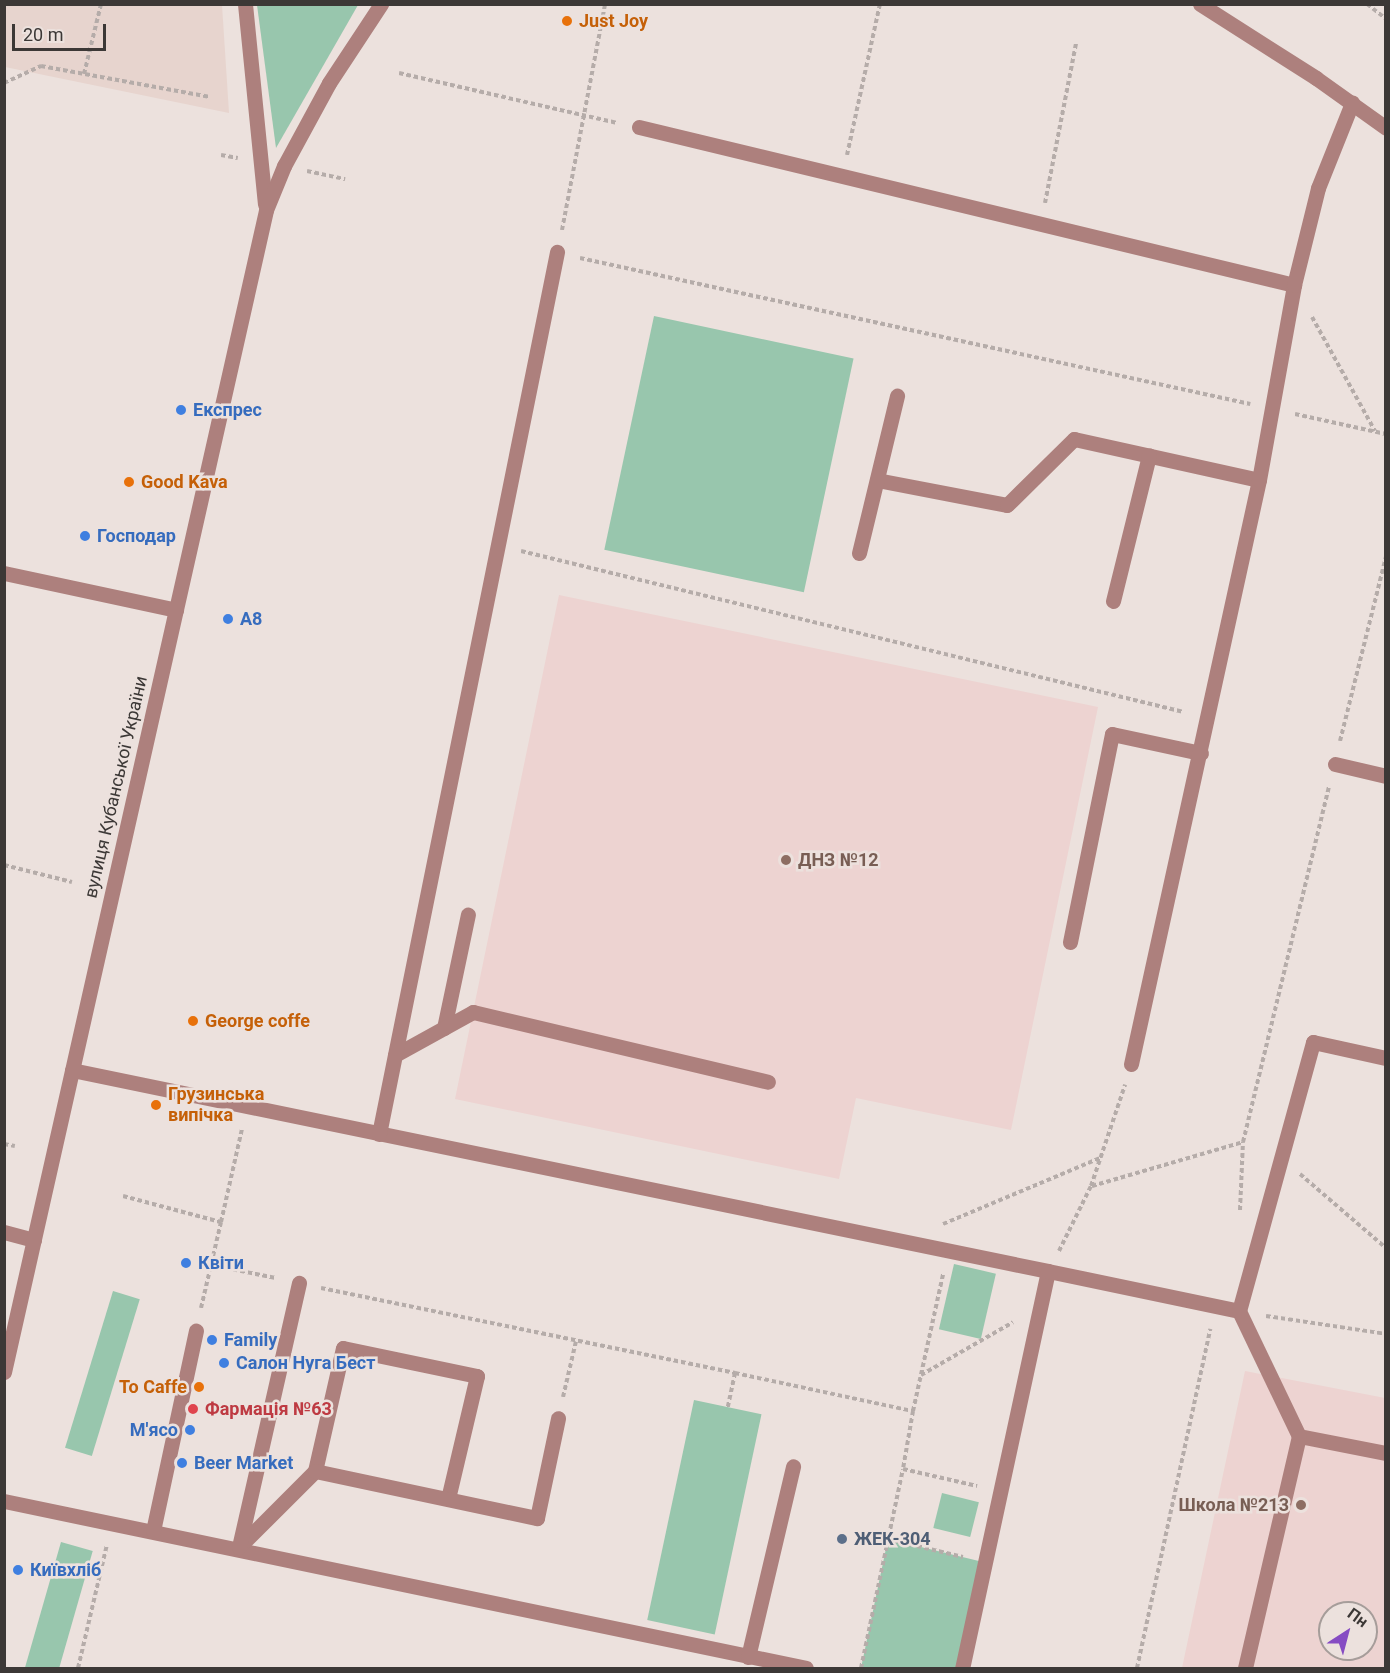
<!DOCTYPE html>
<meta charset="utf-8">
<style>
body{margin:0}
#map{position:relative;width:1390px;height:1673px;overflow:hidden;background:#ece1dd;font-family:Roboto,sans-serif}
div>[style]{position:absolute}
.built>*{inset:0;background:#e7d4ce}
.education>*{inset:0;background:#edd3d1}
.green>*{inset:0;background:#98c6ad;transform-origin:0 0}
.path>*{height:4px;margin-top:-2px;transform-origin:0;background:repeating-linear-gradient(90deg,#b5aca9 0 4.5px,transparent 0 7.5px)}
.minor>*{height:15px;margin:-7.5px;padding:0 7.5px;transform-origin:7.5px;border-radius:7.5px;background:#ad807d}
.dots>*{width:16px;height:16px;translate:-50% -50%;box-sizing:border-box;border:3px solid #ece1dd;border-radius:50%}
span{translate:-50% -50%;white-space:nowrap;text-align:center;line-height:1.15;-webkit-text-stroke:5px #ece1dd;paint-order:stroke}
.food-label{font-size:18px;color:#c56008;font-weight:700}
.left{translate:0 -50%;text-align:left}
.right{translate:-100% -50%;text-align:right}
.shop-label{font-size:18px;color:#366cbe;font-weight:700}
.street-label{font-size:18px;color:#3c3836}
.education-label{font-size:18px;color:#785e54;font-weight:700}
.health-label{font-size:18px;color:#be3a42;font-weight:700}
.service-label{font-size:18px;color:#4e5e75;font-weight:700}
.frame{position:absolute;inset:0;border:6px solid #3c3836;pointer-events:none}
.north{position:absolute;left:1318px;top:1601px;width:60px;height:60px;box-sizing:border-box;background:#ece1dd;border:2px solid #a69d9a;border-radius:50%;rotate:36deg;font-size:16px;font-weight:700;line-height:24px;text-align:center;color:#3c3836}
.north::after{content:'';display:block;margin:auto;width:21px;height:27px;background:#864cc3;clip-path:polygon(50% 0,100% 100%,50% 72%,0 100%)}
.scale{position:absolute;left:12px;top:24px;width:94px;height:27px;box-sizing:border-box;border:3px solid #3c3836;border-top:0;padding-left:8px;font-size:18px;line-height:21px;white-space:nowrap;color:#3c3836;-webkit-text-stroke:4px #ece1dd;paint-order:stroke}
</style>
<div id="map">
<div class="built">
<i style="clip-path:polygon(4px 5px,222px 5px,229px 113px,5px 67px)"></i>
</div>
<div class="education">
<i style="clip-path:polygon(559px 595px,1098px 707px,1011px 1130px,856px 1098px,839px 1179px,455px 1099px)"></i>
<i style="clip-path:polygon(evenodd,1245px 1371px,1385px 1398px,1385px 1668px,1182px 1668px,1245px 1371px,1330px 1613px,1366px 1613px,1366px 1649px,1330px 1649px,1330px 1613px)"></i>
</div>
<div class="green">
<i style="clip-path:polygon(257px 5px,358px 5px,276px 148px)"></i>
<i style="left:654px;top:316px;width:204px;height:239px;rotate:12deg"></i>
<i style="left:954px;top:1264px;width:43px;height:67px;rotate:13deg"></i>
<i style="left:113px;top:1291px;width:28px;height:164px;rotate:17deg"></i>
<i style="left:694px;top:1400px;width:69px;height:225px;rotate:12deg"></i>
<i style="left:942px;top:1493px;width:38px;height:36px;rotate:14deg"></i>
<i style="clip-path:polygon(888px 1539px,983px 1562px,962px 1668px,861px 1668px)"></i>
<i style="left:61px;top:1542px;width:33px;height:130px;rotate:16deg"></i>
</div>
<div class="path">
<i style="left:1367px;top:4px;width:24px;rotate:38deg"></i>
<i style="left:399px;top:73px;width:224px;rotate:12.9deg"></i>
<i style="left:84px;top:74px;width:72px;rotate:-76.3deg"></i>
<i style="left:4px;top:83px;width:41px;rotate:-24.7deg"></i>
<i style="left:41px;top:66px;width:172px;rotate:10.4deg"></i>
<i style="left:221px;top:155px;width:17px;rotate:10deg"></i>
<i style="left:847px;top:155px;width:155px;rotate:-77.7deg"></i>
<i style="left:307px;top:171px;width:39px;rotate:12deg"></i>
<i style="left:1045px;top:203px;width:163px;rotate:-79deg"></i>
<i style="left:562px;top:230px;width:230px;rotate:-79.2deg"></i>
<i style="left:580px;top:258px;width:686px;rotate:12.29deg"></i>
<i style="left:1312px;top:317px;width:130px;rotate:61.1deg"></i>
<i style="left:1295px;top:414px;width:93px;rotate:12.4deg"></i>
<i style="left:521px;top:551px;width:682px;rotate:13.65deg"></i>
<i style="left:1340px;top:741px;width:191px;rotate:-76deg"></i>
<i style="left:4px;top:865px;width:70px;rotate:14deg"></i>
<i style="left:4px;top:1144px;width:11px;rotate:10deg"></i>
<i style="left:1300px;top:1174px;width:113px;rotate:40.7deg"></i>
<i style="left:1092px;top:1186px;width:157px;rotate:-16.2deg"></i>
<i style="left:123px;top:1196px;width:101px;rotate:14.9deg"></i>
<i style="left:221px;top:1222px;width:44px;rotate:103.1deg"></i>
<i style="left:211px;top:1265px;width:66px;rotate:11.3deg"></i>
<i style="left:1240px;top:1210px;width:68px;rotate:-87.5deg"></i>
<i style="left:1243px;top:1142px;width:365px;rotate:-76.4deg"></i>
<i style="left:221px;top:1222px;width:95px;rotate:-77.3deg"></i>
<i style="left:943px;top:1224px;width:170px;rotate:-22.8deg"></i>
<i style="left:1059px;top:1251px;width:72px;rotate:-63.8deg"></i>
<i style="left:1091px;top:1186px;width:107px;rotate:-71.4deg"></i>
<i style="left:321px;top:1288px;width:423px;rotate:11.6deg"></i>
<i style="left:735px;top:1373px;width:35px;rotate:102deg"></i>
<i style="left:201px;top:1308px;width:44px;rotate:-76.9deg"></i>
<i style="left:1266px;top:1316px;width:121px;rotate:8.5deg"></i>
<i style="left:735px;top:1373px;width:182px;rotate:12.1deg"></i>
<i style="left:913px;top:1411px;width:59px;rotate:99.8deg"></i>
<i style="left:903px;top:1469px;width:76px;rotate:12.9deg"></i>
<i style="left:921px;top:1375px;width:106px;rotate:-29.9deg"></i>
<i style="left:563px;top:1397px;width:57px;rotate:-76.9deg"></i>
<i style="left:913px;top:1411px;width:140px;rotate:-77.6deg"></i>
<i style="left:888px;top:1539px;width:77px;rotate:13.5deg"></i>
<i style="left:78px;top:1668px;width:127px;rotate:-76.8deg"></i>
<i style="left:861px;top:1668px;width:203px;rotate:-78.1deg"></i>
<i style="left:1137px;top:1668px;width:347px;rotate:-77.8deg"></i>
</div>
<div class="minor">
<i style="left:245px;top:4px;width:201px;rotate:84.3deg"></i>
<i style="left:1200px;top:4px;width:138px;rotate:32.5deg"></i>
<i style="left:1316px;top:78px;width:86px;rotate:35.5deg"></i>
<i style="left:639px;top:127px;width:674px;rotate:13.56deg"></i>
<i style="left:877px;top:480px;width:132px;rotate:10.9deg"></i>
<i style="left:1007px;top:505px;width:94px;rotate:-44.6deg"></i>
<i style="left:1074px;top:439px;width:189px;rotate:12.5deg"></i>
<i style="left:859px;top:553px;width:162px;rotate:-76.4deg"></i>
<i style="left:4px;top:573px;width:176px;rotate:12.1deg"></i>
<i style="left:1113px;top:601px;width:150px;rotate:-76.1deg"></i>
<i style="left:1335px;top:764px;width:52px;rotate:13.2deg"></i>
<i style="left:1070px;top:942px;width:212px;rotate:-78.6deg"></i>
<i style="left:1112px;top:734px;width:91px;rotate:12.1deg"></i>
<i style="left:444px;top:1028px;width:116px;rotate:-78.1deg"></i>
<i style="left:395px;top:1055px;width:89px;rotate:-28.9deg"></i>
<i style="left:473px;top:1012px;width:303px;rotate:13.3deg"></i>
<i style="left:1131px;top:1064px;width:598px;rotate:-77.64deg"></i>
<i style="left:1259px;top:480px;width:198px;rotate:-79.8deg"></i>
<i style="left:1294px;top:285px;width:100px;rotate:-76.1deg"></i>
<i style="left:1318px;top:188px;width:92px;rotate:-68.2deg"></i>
<i style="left:72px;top:1070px;width:996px;rotate:11.64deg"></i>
<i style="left:1048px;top:1271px;width:406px;rotate:102.2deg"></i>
<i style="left:379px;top:1134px;width:900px;rotate:-78.59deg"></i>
<i style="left:4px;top:1232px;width:31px;rotate:15deg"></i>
<i style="left:1048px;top:1271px;width:195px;rotate:11.8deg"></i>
<i style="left:1239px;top:1311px;width:139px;rotate:64.4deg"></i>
<i style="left:1299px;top:1436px;width:89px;rotate:11.1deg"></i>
<i style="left:1239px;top:1311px;width:279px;rotate:-74.6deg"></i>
<i style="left:1313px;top:1042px;width:75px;rotate:12.4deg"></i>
<i style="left:4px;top:1372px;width:1191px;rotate:-77.29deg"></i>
<i style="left:266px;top:210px;width:48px;rotate:-67.8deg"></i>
<i style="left:284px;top:166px;width:94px;rotate:-61.5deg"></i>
<i style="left:329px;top:83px;width:95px;rotate:-56.6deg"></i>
<i style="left:315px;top:1471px;width:126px;rotate:-77.2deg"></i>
<i style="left:343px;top:1348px;width:137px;rotate:11.8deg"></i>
<i style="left:477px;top:1376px;width:126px;rotate:103.3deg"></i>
<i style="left:4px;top:1501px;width:819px;rotate:11.76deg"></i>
<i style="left:153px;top:1531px;width:205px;rotate:-77.9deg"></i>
<i style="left:239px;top:1547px;width:107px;rotate:-45deg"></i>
<i style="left:315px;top:1471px;width:227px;rotate:12deg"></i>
<i style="left:537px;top:1518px;width:102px;rotate:-78.1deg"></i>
<i style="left:239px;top:1547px;width:271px;rotate:-77.2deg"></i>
<i style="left:748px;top:1657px;width:196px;rotate:-76.7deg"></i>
<i style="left:1245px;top:1668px;width:238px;rotate:-76.9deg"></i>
</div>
<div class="dots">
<i style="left:567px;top:21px;background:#e8710a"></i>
<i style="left:181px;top:410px;background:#3f7fe0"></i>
<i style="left:129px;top:482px;background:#e8710a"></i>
<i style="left:85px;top:536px;background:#3f7fe0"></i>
<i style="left:228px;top:619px;background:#3f7fe0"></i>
<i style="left:786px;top:860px;background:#8d6e63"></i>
<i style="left:193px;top:1021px;background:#e8710a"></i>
<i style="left:156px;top:1105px;background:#e8710a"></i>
<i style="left:186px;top:1263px;background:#3f7fe0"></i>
<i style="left:212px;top:1340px;background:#3f7fe0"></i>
<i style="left:224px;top:1363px;background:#3f7fe0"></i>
<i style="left:199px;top:1387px;background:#e8710a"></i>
<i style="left:193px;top:1409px;background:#e0444e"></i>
<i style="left:190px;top:1430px;background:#3f7fe0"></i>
<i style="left:182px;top:1463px;background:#3f7fe0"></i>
<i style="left:1301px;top:1505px;background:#8d6e63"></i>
<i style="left:842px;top:1539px;background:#5c6f8a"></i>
<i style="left:18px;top:1570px;background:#3f7fe0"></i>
</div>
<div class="food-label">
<span class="left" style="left:579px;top:21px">Just Joy</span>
<span class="left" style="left:141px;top:482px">Good Kava</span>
<span class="left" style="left:205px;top:1021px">George coffe</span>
<span class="left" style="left:168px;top:1105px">Грузинська<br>випічка</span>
<span class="right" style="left:187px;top:1387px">To Caffe</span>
</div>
<div class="shop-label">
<span class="left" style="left:193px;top:410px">Експрес</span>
<span class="left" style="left:97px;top:536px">Господар</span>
<span class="left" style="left:240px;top:619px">А8</span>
<span class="left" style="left:198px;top:1263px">Квіти</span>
<span class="left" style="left:224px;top:1340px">Family</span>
<span class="left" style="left:236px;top:1363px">Салон Нуга Бест</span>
<span class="right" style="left:178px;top:1430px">М'ясо</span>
<span class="left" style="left:194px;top:1463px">Beer Market</span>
<span class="left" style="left:30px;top:1570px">Київхліб</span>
</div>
<div class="street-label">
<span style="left:116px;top:787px;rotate:-77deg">вулиця Кубанської України</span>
</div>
<div class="education-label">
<span class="left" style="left:798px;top:860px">ДНЗ №12</span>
<span class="right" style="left:1289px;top:1505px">Школа №213</span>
</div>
<div class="health-label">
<span class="left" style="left:205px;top:1409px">Фармація №63</span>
</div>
<div class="service-label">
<span class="left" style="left:854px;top:1539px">ЖЕК-304</span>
</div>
<div class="frame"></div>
<div class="north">Пн</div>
<div class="scale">20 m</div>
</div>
